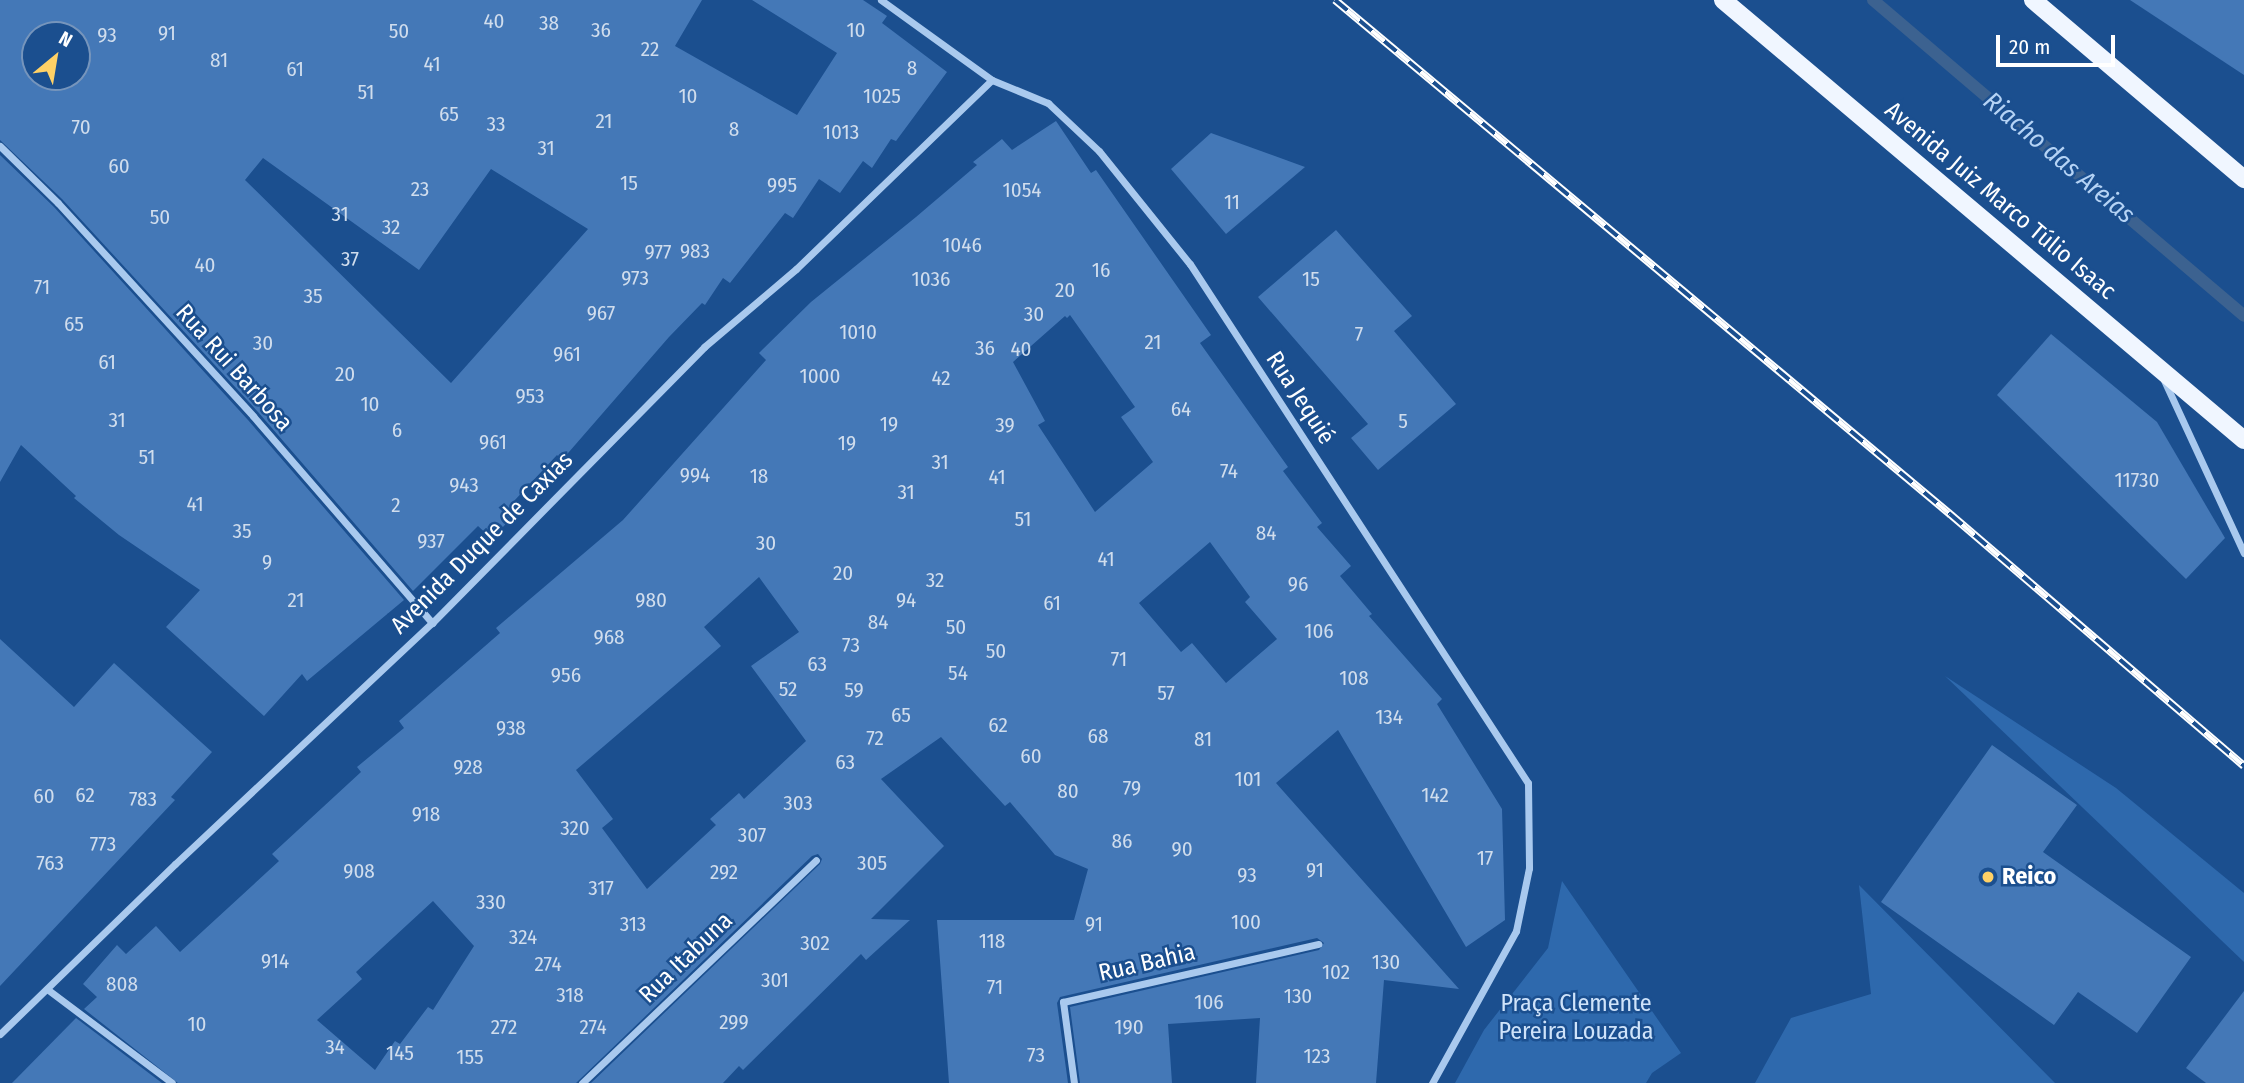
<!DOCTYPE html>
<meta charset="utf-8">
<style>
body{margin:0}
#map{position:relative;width:2244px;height:1083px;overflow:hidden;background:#1b4f8f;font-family:"Fira Sans Condensed",sans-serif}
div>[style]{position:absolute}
.green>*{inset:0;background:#2e69ad}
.stream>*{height:12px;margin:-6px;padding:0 6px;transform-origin:6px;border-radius:6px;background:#3c6290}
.building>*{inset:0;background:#4478b7}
.street>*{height:7px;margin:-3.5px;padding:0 3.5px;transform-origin:3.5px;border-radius:3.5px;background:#a9c9ee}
.primary>*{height:18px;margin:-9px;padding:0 9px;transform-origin:9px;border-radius:9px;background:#f0f6ff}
.rail>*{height:8px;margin-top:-4px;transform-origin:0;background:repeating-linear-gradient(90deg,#1b4f8f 0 16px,#fff 0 32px);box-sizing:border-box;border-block:2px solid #fff}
.dots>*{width:19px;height:19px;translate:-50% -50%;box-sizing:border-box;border:4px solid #1b4f8f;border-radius:50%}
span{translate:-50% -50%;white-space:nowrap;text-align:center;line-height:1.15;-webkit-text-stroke:5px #1b4f8f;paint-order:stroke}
.number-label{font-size:21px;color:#d0dded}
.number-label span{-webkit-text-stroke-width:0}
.street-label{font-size:24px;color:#fff}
.poi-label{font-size:24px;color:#fff;font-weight:700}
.left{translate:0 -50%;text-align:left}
.park-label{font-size:24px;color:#cfe3fa}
.water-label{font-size:26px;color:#b5d3f5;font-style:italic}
.north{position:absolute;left:21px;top:21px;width:70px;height:70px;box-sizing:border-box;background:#1b4f8f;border:2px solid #7695bc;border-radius:50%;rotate:30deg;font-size:19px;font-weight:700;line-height:28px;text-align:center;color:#fff}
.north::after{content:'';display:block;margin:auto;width:24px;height:32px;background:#ffd166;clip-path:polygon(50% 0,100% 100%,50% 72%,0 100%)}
.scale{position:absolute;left:1996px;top:35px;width:119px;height:32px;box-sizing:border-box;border:4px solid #fff;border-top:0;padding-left:9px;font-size:21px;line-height:24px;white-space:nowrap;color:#fff;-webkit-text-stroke:5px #1b4f8f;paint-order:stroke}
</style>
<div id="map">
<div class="green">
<i style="clip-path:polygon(1945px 676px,2116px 788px,2244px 893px,2244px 962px)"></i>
<i style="clip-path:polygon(1562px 881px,1681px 1053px,1652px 1073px,1646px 1083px,1455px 1083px,1484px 1030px,1548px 948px)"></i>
<i style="clip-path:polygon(1859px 885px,2055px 1083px,1755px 1083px,1791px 1018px,1871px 994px)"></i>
</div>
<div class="stream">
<i style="left:1873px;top:0;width:487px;rotate:40.4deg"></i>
</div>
<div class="building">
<i style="clip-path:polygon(evenodd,0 0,702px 0,675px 46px,797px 115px,837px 53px,752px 0,863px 0,887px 16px,882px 23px,947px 72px,896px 141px,891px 139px,872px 168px,863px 161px,840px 193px,819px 179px,793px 218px,785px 213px,730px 283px,723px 278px,705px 305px,702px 303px,669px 337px,562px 460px,557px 455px,514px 501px,521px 507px,492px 539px,478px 526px,413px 591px,258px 412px,62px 199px,0 140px,0 0,35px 35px,77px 35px,77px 77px,35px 77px,35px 35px,0 0,263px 158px,419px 270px,491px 169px,588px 229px,451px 383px,245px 180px,263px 158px)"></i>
<i style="clip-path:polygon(2130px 0,2244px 0,2244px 75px)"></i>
<i style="clip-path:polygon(evenodd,1056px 121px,1091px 173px,1096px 170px,1211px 335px,1200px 343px,1288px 467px,1283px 471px,1322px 523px,1317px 527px,1351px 566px,1340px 576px,1372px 614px,1369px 616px,1442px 699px,1437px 704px,1502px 809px,1505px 920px,1466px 947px,1338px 730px,1276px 783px,1459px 989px,1384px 980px,1376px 1083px,1256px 1083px,1260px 1018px,1168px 1024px,1172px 1083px,1080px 1083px,1070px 1007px,1319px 950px,1324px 943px,1317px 938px,1060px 997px,1057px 1003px,1068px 1083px,949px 1083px,937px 920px,1074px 920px,1088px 869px,1055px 855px,1010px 802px,1005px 806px,941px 737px,881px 779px,944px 846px,871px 919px,910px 920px,866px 960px,861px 954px,743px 1070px,739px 1066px,723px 1083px,591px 1083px,820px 864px,822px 859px,818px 854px,812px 856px,576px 1083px,178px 1083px,84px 1009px,97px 997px,83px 984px,117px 945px,126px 954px,156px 926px,180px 952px,279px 861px,272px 854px,361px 772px,357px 767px,404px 728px,399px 721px,500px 633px,496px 628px,623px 520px,766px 360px,759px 353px,811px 302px,916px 217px,977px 165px,973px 162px,1002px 139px,1012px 150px,1056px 121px,1070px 315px,1135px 407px,1121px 417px,1153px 462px,1095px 512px,1038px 425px,1045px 421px,1013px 362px,1065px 316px,1067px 318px,1070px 315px,1056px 121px,1210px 542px,1250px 597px,1245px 602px,1277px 639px,1226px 683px,1192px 643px,1181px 652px,1139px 603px,1210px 542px,1056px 121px,759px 577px,799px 632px,751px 666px,806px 741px,744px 799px,739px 793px,710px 819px,716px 825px,647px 889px,602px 828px,613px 819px,576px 770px,721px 646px,704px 627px,759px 577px,1056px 121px,433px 901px,474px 946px,433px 1010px,428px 1007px,400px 1044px,395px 1041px,375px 1070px,317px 1020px,362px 979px,356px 972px,433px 901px)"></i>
<i style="clip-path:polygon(1211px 133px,1305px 167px,1226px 234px,1171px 169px)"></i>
<i style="clip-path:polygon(0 155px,54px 207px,248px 420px,404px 600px,307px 681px,302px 674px,264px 716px,166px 627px,200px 590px,119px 535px,74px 498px,76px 496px,21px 445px,0 482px)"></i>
<i style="clip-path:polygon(1336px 230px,1412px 316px,1394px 331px,1456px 404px,1378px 470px,1351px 438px,1368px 424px,1258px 297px)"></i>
<i style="clip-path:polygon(2051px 334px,2157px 422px,2225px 538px,2186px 579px,1997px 395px)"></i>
<i style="clip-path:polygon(0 639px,74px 707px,114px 663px,212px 752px,171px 797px,175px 800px,0 986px)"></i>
<i style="clip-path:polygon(1992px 745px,2077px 805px,2043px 852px,2191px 957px,2137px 1033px,2078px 992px,2054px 1025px,1881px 902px)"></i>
<i style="clip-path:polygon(2244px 991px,2244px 1083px,2206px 1083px,2186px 1068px)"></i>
<i style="clip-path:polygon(76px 1018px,162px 1083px,12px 1083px)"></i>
</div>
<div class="street">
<i style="left:881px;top:0;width:137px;rotate:35.8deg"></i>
<i style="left:992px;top:80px;width:61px;rotate:22.3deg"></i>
<i style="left:1048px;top:103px;width:70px;rotate:43.3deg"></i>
<i style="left:1099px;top:151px;width:145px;rotate:51.2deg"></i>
<i style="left:1190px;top:264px;width:619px;rotate:56.93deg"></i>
<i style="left:1528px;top:783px;width:85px;rotate:89.3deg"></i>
<i style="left:1529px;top:868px;width:64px;rotate:101.7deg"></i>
<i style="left:1516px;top:931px;width:174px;rotate:118.9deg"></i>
<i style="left:0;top:146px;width:81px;rotate:44.5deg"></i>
<i style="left:58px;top:203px;width:289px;rotate:47.5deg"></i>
<i style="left:253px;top:416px;width:274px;rotate:49.1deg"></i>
<i style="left:2163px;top:378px;width:193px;rotate:65.2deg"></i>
<i style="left:47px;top:989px;width:156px;rotate:36.9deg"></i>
<i style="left:0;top:1034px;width:244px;rotate:-44.2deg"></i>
<i style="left:175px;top:864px;width:352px;rotate:-43.2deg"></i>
<i style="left:432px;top:623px;width:388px;rotate:-45.4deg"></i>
<i style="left:704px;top:347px;width:121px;rotate:-40.3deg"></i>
<i style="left:796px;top:269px;width:272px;rotate:-44deg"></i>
<i style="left:582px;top:1083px;width:323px;rotate:-43.6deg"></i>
<i style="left:1074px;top:1083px;width:82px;rotate:-97.7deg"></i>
<i style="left:1063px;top:1002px;width:262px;rotate:-12.8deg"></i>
</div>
<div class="primary">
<i style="left:1723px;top:0;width:682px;rotate:40.18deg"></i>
<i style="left:2033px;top:0;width:277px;rotate:40.3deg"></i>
</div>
<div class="rail">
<i style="left:1335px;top:0;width:802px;rotate:39.89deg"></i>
<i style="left:1950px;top:514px;width:387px;rotate:40.6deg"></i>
</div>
<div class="dots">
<i style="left:1988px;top:877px;background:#ffd166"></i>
</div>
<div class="number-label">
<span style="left:494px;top:21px">40</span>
<span style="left:549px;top:23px">38</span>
<span style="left:601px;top:30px">36</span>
<span style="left:856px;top:30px">10</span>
<span style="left:399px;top:31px">50</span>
<span style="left:167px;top:33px">91</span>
<span style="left:107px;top:35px">93</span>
<span style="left:650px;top:49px">22</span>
<span style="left:219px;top:60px">81</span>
<span style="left:432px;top:64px">41</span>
<span style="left:912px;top:68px">8</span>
<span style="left:295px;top:69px">61</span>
<span style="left:366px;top:92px">51</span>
<span style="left:688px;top:96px">10</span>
<span style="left:882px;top:96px">1025</span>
<span style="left:449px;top:114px">65</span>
<span style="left:604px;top:121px">21</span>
<span style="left:496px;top:124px">33</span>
<span style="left:81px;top:127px">70</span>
<span style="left:734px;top:129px">8</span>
<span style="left:841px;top:132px">1013</span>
<span style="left:546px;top:148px">31</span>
<span style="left:119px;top:166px">60</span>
<span style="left:629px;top:183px">15</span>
<span style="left:782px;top:185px">995</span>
<span style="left:420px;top:189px">23</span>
<span style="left:1022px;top:190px">1054</span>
<span style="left:1232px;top:202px">11</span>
<span style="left:340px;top:214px">31</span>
<span style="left:160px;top:217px">50</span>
<span style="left:391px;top:227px">32</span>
<span style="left:962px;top:245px">1046</span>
<span style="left:695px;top:251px">983</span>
<span style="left:658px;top:252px">977</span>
<span style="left:350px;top:259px">37</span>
<span style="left:205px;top:265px">40</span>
<span style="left:1101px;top:270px">16</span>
<span style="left:635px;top:278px">973</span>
<span style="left:931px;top:279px">1036</span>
<span style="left:1311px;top:279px">15</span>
<span style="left:42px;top:287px">71</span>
<span style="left:1065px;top:290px">20</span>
<span style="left:313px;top:296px">35</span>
<span style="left:601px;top:313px">967</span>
<span style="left:1034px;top:314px">30</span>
<span style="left:74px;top:324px">65</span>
<span style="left:858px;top:332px">1010</span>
<span style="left:1359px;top:334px">7</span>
<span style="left:1153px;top:342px">21</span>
<span style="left:263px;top:343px">30</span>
<span style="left:985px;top:348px">36</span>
<span style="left:1021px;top:349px">40</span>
<span style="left:567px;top:354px">961</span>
<span style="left:107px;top:362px">61</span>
<span style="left:345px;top:374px">20</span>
<span style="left:820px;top:376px">1000</span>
<span style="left:941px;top:378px">42</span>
<span style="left:530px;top:396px">953</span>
<span style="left:370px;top:404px">10</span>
<span style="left:1181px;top:409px">64</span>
<span style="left:117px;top:420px">31</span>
<span style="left:1403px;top:421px">5</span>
<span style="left:889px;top:424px">19</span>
<span style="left:1005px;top:425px">39</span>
<span style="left:397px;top:430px">6</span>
<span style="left:493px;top:442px">961</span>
<span style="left:847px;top:443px">19</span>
<span style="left:147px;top:457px">51</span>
<span style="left:940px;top:462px">31</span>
<span style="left:1229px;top:471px">74</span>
<span style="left:695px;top:475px">994</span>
<span style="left:759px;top:476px">18</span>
<span style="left:997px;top:477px">41</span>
<span style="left:2137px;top:480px">11730</span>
<span style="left:464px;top:485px">943</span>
<span style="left:906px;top:492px">31</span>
<span style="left:195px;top:504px">41</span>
<span style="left:396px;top:505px">2</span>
<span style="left:1023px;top:519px">51</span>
<span style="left:242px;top:531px">35</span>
<span style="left:1266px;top:533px">84</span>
<span style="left:431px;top:541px">937</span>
<span style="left:766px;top:543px">30</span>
<span style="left:1106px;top:559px">41</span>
<span style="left:267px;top:562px">9</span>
<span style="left:843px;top:573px">20</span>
<span style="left:935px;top:580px">32</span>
<span style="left:1298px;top:584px">96</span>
<span style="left:296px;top:600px">21</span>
<span style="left:651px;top:600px">980</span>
<span style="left:906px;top:600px">94</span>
<span style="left:1052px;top:603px">61</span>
<span style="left:878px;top:622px">84</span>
<span style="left:956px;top:627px">50</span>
<span style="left:1319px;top:631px">106</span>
<span style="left:609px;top:637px">968</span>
<span style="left:851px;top:645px">73</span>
<span style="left:996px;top:651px">50</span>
<span style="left:1119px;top:659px">71</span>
<span style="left:817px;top:664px">63</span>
<span style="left:958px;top:673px">54</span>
<span style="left:566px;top:675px">956</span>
<span style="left:1354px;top:678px">108</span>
<span style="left:788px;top:689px">52</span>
<span style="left:854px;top:690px">59</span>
<span style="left:1166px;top:693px">57</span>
<span style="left:901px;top:715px">65</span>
<span style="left:1389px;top:717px">134</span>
<span style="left:998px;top:725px">62</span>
<span style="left:511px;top:728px">938</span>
<span style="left:1098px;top:736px">68</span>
<span style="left:875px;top:738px">72</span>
<span style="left:1203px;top:739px">81</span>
<span style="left:1031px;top:756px">60</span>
<span style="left:845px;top:762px">63</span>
<span style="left:468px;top:767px">928</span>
<span style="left:1248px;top:779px">101</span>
<span style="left:1132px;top:788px">79</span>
<span style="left:1068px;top:791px">80</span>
<span style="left:85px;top:795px">62</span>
<span style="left:1435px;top:795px">142</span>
<span style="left:44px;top:796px">60</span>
<span style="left:143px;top:799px">783</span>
<span style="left:798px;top:803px">303</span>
<span style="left:426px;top:814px">918</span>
<span style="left:575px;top:828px">320</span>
<span style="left:752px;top:835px">307</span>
<span style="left:1122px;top:841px">86</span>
<span style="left:103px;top:844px">773</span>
<span style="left:1182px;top:849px">90</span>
<span style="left:1485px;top:858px">17</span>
<span style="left:50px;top:863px">763</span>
<span style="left:872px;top:863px">305</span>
<span style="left:1315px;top:870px">91</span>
<span style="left:359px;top:871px">908</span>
<span style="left:724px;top:872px">292</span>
<span style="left:1247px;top:875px">93</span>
<span style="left:601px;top:888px">317</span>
<span style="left:491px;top:902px">330</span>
<span style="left:1246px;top:922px">100</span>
<span style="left:633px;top:924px">313</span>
<span style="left:1094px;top:924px">91</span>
<span style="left:523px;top:937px">324</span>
<span style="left:992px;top:941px">118</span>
<span style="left:815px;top:943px">302</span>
<span style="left:275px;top:961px">914</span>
<span style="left:1386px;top:962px">130</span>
<span style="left:548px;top:964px">274</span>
<span style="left:1336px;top:972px">102</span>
<span style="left:775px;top:980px">301</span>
<span style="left:122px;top:984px">808</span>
<span style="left:995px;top:987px">71</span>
<span style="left:570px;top:995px">318</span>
<span style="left:1298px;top:996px">130</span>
<span style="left:1209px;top:1002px">106</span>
<span style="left:734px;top:1022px">299</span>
<span style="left:197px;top:1024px">10</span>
<span style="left:504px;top:1027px">272</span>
<span style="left:593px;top:1027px">274</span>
<span style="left:1129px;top:1027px">190</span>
<span style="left:335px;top:1047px">34</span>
<span style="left:400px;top:1053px">145</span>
<span style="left:1036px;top:1055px">73</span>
<span style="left:1317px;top:1056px">123</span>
<span style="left:470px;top:1057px">155</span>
</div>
<div class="street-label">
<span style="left:2000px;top:201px;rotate:40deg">Avenida Juiz Marco Túlio Isaac</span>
<span style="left:234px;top:368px;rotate:48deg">Rua Rui Barbosa</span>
<span style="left:1300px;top:398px;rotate:57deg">Rua Jequié</span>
<span style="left:482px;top:543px;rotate:-45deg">Avenida Duque de Caxias</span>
<span style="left:686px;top:958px;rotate:-44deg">Rua Itabuna</span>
<span style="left:1147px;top:963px;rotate:-13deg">Rua Bahia</span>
</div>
<div class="poi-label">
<span class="left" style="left:2002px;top:877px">Reico</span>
</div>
<div class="park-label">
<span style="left:1576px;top:1018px">Praça Clemente<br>Pereira Louzada</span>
</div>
<div class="water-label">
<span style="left:2059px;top:158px;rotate:40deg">Riacho das Areias</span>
</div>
<div class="north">N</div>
<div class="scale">20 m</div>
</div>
